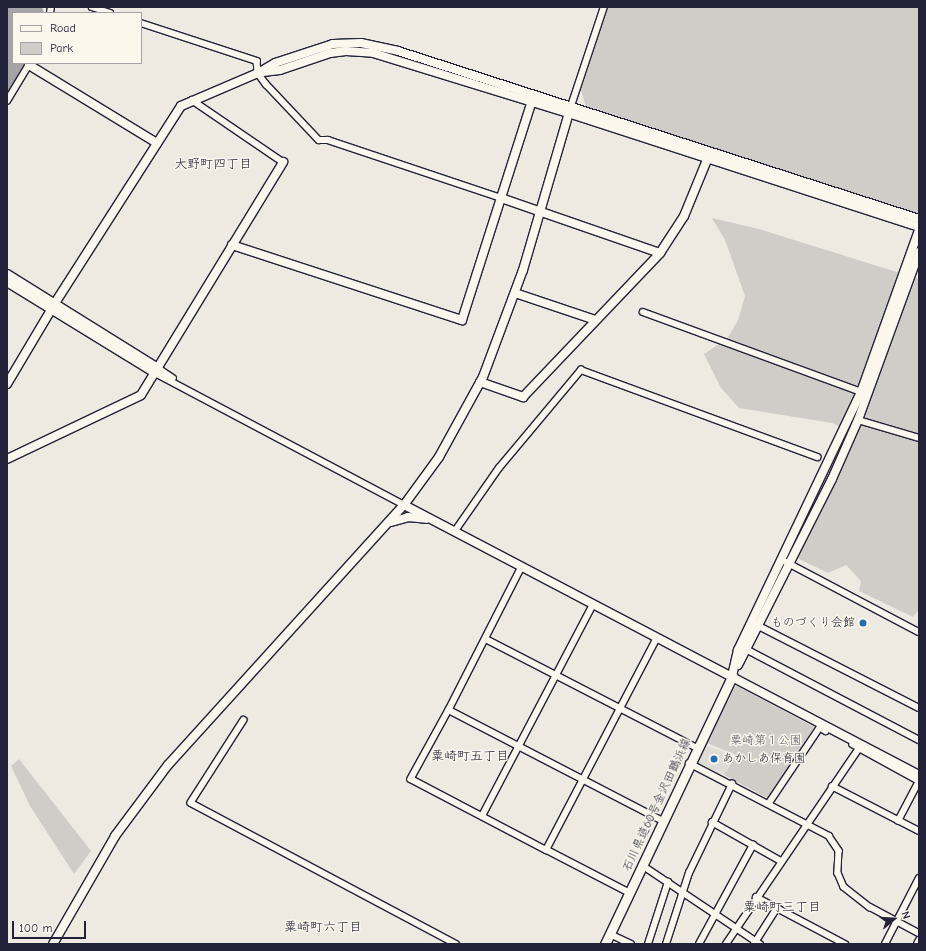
<!DOCTYPE html>
<meta charset="utf-8">
<style>
body{margin:0}
#map{position:relative;width:926px;height:951px;overflow:hidden;background:#eeeae2;font-family:"Comic Neue","Klee One",sans-serif}
div>[style]{position:absolute}
.built>*{inset:0;background:#dfdbd5;transform-origin:0 0}
.green>*{inset:0;background:#d0cdc9}
.water>*{inset:0;background:#a6a3a7}
.roads{filter:drop-shadow(1px 0 #22223b) drop-shadow(-1px 0 #22223b) drop-shadow(0 1px #22223b) drop-shadow(0 -1px #22223b)}
.street>*{height:5.5px;margin:-2.75px;padding:0 2.75px;transform-origin:2.75px;border-radius:2.75px;background:#fbf7ec}
.secondary>*{height:8px;margin:-4px;padding:0 4px;transform-origin:4px;border-radius:4px;background:#fbf7ec}
.primary>*{height:9px;margin:-4.5px;padding:0 4.5px;transform-origin:4.5px;border-radius:4.5px;background:#fbf7ec}
.dots>*{width:11px;height:11px;translate:-50% -50%;box-sizing:border-box;border:2px solid #fbf7ec;border-radius:50%}
span{translate:-50% -50%;white-space:nowrap;text-align:center;line-height:1.15;-webkit-text-stroke:3px #fbf7ec;paint-order:stroke}
.poi-label{font-size:12px;color:#22223b}
.right{translate:-100% -50%;text-align:right}
.left{translate:0 -50%;text-align:left}
.park-label{font-size:12px;color:#565566}
.street-label{font-size:12px;color:#22223b}
.neighbourhood-label{font-size:13px;color:#22223b}
.frame{position:absolute;inset:0;border:8px solid #22223b;pointer-events:none}
.legend{position:absolute;left:12px;top:12px;width:130px;height:52px;box-sizing:border-box;background:#fbf7ec;border:1px solid #a4a2a5;margin:0;padding:5px 7px;list-style:none;font-size:12px;color:#22223b}
.legend li{display:flex;align-items:center;gap:8px;height:20px}
.legend b{width:20px;border:1px solid #a4a2a5}
.north{position:absolute;left:874px;top:899px;width:40px;height:40px;-webkit-text-stroke:3px #fbf7ec;paint-order:stroke;rotate:72deg;font-size:11px;font-weight:700;line-height:16px;text-align:center;color:#22223b}
.north::after{content:'';display:block;margin:auto;width:14px;height:18px;background:#22223b;clip-path:polygon(50% 0,100% 100%,50% 72%,0 100%)}
.scale{position:absolute;left:12px;top:921px;width:74px;height:18px;box-sizing:border-box;border:2px solid #22223b;border-top:0;padding-left:5px;font-size:12px;line-height:14px;white-space:nowrap;color:#22223b;-webkit-text-stroke:3px #fbf7ec;paint-order:stroke}
</style>
<div id="map">
<div class="built">
<i style="left:705px;top:745px;width:29px;height:21px;rotate:20deg"></i>
</div>
<div class="green">
<i style="clip-path:polygon(608px 7px,919px 7px,919px 214px,586px 107px,581px 90px)"></i>
<i style="clip-path:polygon(712px 218px,759px 229px,919px 279px,919px 610px,913px 617px,859px 591px,861px 581px,846px 565px,828px 573px,797px 558px,857px 435px,832px 423px,739px 408px,721px 388px,704px 354px,727px 339px,738px 320px,745px 296px,725px 240px)"></i>
<i style="clip-path:polygon(737px 686px,814px 727px,769px 799px,724px 775px,736px 755px,707px 743px,732px 687px)"></i>
<i style="clip-path:polygon(19px 759px,91px 851px,74px 874px,30px 806px,11px 766px)"></i>
</div>
<div class="water">
<i style="clip-path:polygon(7px 7px,42px 7px,44px 13px,13px 13px,13px 63px,26px 63px,7px 94px)"></i>
</div>
<div class="roads">
<div class="street">
<i style="left:92px;top:7px;width:19px;rotate:18deg"></i>
<i style="left:50px;top:13px;width:6px;rotate:-81deg"></i>
<i style="left:141px;top:23px;width:122px;rotate:18.1deg"></i>
<i style="left:257px;top:61px;width:12px;rotate:85deg"></i>
<i style="left:258px;top:73px;width:14px;rotate:54deg"></i>
<i style="left:266px;top:84px;width:77px;rotate:46.6deg"></i>
<i style="left:319px;top:140px;width:9px"></i>
<i style="left:328px;top:140px;width:182px;rotate:18.5deg"></i>
<i style="left:192px;top:100px;width:110px;rotate:34.3deg"></i>
<i style="left:7px;top:101px;width:44px;rotate:-58.8deg"></i>
<i style="left:571px;top:106px;width:104px;rotate:-71.6deg"></i>
<i style="left:643px;top:312px;width:235px;rotate:20.1deg"></i>
<i style="left:158px;top:368px;width:18px;rotate:34deg"></i>
<i style="left:155px;top:373px;width:282px;rotate:27.9deg"></i>
<i style="left:858px;top:420px;width:64px;rotate:16.4deg"></i>
<i style="left:455px;top:531px;width:77px;rotate:-55.1deg"></i>
<i style="left:499px;top:468px;width:128px;rotate:-50.1deg"></i>
<i style="left:581px;top:370px;width:252px;rotate:20.2deg"></i>
<i style="left:786px;top:562px;width:150px;rotate:27.8deg"></i>
<i style="left:522px;top:567px;width:161px;rotate:117deg"></i>
<i style="left:449px;top:710px;width:79px;rotate:118.8deg"></i>
<i style="left:411px;top:779px;width:153px;rotate:27.7deg"></i>
<i style="left:755px;top:624px;width:184px;rotate:27.1deg"></i>
<i style="left:486px;top:639px;width:237px;rotate:27.3deg"></i>
<i style="left:744px;top:648px;width:198px;rotate:27.7deg"></i>
<i style="left:449px;top:710px;width:241px;rotate:27.4deg"></i>
<i style="left:244px;top:720px;width:98px;rotate:122.6deg"></i>
<i style="left:191px;top:803px;width:300px;rotate:28deg"></i>
<i style="left:859px;top:748px;width:68px;rotate:28.8deg"></i>
<i style="left:689px;top:763px;width:158px;rotate:27.5deg"></i>
<i style="left:829px;top:836px;width:18px;rotate:56deg"></i>
<i style="left:839px;top:851px;width:22px;rotate:93deg"></i>
<i style="left:838px;top:873px;width:15px;rotate:67deg"></i>
<i style="left:844px;top:887px;width:33px;rotate:38deg"></i>
<i style="left:870px;top:907px;width:55px;rotate:28deg"></i>
<i style="left:832px;top:786px;width:98px;rotate:27.3deg"></i>
<i style="left:769px;top:803px;width:92px;rotate:-56.1deg"></i>
<i style="left:820px;top:727px;width:7px;rotate:34deg"></i>
<i style="left:482px;top:816px;width:238px;rotate:-62.3deg"></i>
<i style="left:898px;top:821px;width:45px;rotate:-62.3deg"></i>
<i style="left:712px;top:822px;width:79px;rotate:29.5deg"></i>
<i style="left:642px;top:865px;width:142px;rotate:33.8deg"></i>
<i style="left:629px;top:893px;width:93px;rotate:-152.6deg"></i>
<i style="left:546px;top:850px;width:239px;rotate:-62.4deg"></i>
<i style="left:756px;top:897px;width:101px;rotate:27.8deg"></i>
<i style="left:610px;top:934px;width:23px;rotate:25deg"></i>
<i style="left:648px;top:944px;width:65px;rotate:-72.1deg"></i>
<i style="left:666px;top:944px;width:75px;rotate:-72.1deg"></i>
<i style="left:689px;top:873px;width:99px;rotate:-64.2deg"></i>
<i style="left:699px;top:944px;width:113px;rotate:-61.4deg"></i>
<i style="left:726px;top:944px;width:237px;rotate:-55.8deg"></i>
<i style="left:859px;top:748px;width:7px;rotate:-153deg"></i>
<i style="left:754px;top:944px;width:43px;rotate:-57.4deg"></i>
<i style="left:885px;top:944px;width:74px;rotate:-62.7deg"></i>
<i style="left:917px;top:944px;width:4px;rotate:-63deg"></i>
</div>
<div class="secondary">
<i style="left:29px;top:65px;width:150px;rotate:31.4deg"></i>
<i style="left:263px;top:72px;width:17px;rotate:-7deg"></i>
<i style="left:280px;top:70px;width:53px;rotate:-18.8deg"></i>
<i style="left:330px;top:53px;width:16px;rotate:-7deg"></i>
<i style="left:346px;top:51px;width:27px;rotate:4deg"></i>
<i style="left:373px;top:53px;width:204px;rotate:17.1deg"></i>
<i style="left:568px;top:113px;width:369px;rotate:18deg"></i>
<i style="left:501px;top:198px;width:168px;rotate:19.1deg"></i>
<i style="left:232px;top:245px;width:242px;rotate:18.1deg"></i>
<i style="left:462px;top:320px;width:233px;rotate:-72.3deg"></i>
<i style="left:7px;top:274px;width:178px;rotate:31.9deg"></i>
<i style="left:7px;top:282px;width:174px;rotate:31.6deg"></i>
<i style="left:515px;top:293px;width:84px;rotate:18.6deg"></i>
<i style="left:480px;top:382px;width:46px;rotate:19.2deg"></i>
<i style="left:523px;top:397px;width:199px;rotate:-46.4deg"></i>
<i style="left:660px;top:253px;width:44px;rotate:-57deg"></i>
<i style="left:684px;top:216px;width:61px;rotate:-67.7deg"></i>
<i style="left:7px;top:384px;width:94px;rotate:-59.3deg"></i>
<i style="left:55px;top:303px;width:234px;rotate:-57.4deg"></i>
<i style="left:181px;top:106px;width:84px;rotate:-23.2deg"></i>
<i style="left:258px;top:73px;width:20px;rotate:-30deg"></i>
<i style="left:275px;top:63px;width:61px;rotate:-18.1deg"></i>
<i style="left:333px;top:44px;width:28px;rotate:-2deg"></i>
<i style="left:361px;top:43px;width:38px;rotate:12deg"></i>
<i style="left:398px;top:51px;width:547px;rotate:17.87deg"></i>
<i style="left:7px;top:459px;width:148px;rotate:-25.5deg"></i>
<i style="left:141px;top:395px;width:273px;rotate:-58.6deg"></i>
<i style="left:404px;top:505px;width:59px;rotate:-53.9deg"></i>
<i style="left:439px;top:457px;width:91px;rotate:-61.2deg"></i>
<i style="left:483px;top:377px;width:114px;rotate:-69.5deg"></i>
<i style="left:523px;top:270px;width:168px;rotate:-73.7deg"></i>
<i style="left:391px;top:522px;width:18px;rotate:-16deg"></i>
<i style="left:408px;top:517px;width:18px;rotate:6deg"></i>
<i style="left:738px;top:665px;width:208px;rotate:-63.2deg"></i>
<i style="left:832px;top:479px;width:64px;rotate:-66.2deg"></i>
<i style="left:858px;top:420px;width:179px;rotate:-70deg"></i>
<i style="left:732px;top:676px;width:27px;rotate:-77deg"></i>
<i style="left:738px;top:650px;width:286px;rotate:-64.5deg"></i>
<i style="left:861px;top:392px;width:172px;rotate:-70.3deg"></i>
<i style="left:53px;top:944px;width:125px;rotate:-60.1deg"></i>
<i style="left:115px;top:836px;width:89px;rotate:-53.3deg"></i>
<i style="left:168px;top:765px;width:351px;rotate:-47.8deg"></i>
<i style="left:404px;top:505px;width:581px;rotate:27.67deg"></i>
</div>
<div class="primary">
<i style="left:605px;top:944px;width:297px;rotate:-64.6deg"></i>
</div>
</div>
<div class="dots">
<i style="left:863px;top:623px;background:#1f6fb2"></i>
<i style="left:714px;top:759px;background:#1f6fb2"></i>
</div>
<div class="poi-label">
<span class="right" style="left:855px;top:623px">ものづくり会館</span>
<span class="left" style="left:722px;top:759px">あかしあ保育園</span>
</div>
<div class="park-label">
<span style="left:766px;top:741px">粟崎第１公園</span>
</div>
<div class="street-label">
<span style="left:657px;top:805px;rotate:-65deg">石川県道60号金沢田鶴浜線</span>
</div>
<div class="neighbourhood-label">
<span style="left:213px;top:164px">大野町四丁目</span>
<span style="left:470px;top:756px">粟崎町五丁目</span>
<span style="left:782px;top:907px">粟崎町三丁目</span>
<span style="left:323px;top:927px">粟崎町六丁目</span>
</div>
<div class="frame"></div>
<ul class="legend">
<li><b style="height:5px;background:#fbf7ec"></b>Road</li>
<li><b style="height:11px;background:#d0cdc9"></b>Park</li>
</ul>
<div class="north">N</div>
<div class="scale">100 m</div>
</div>
